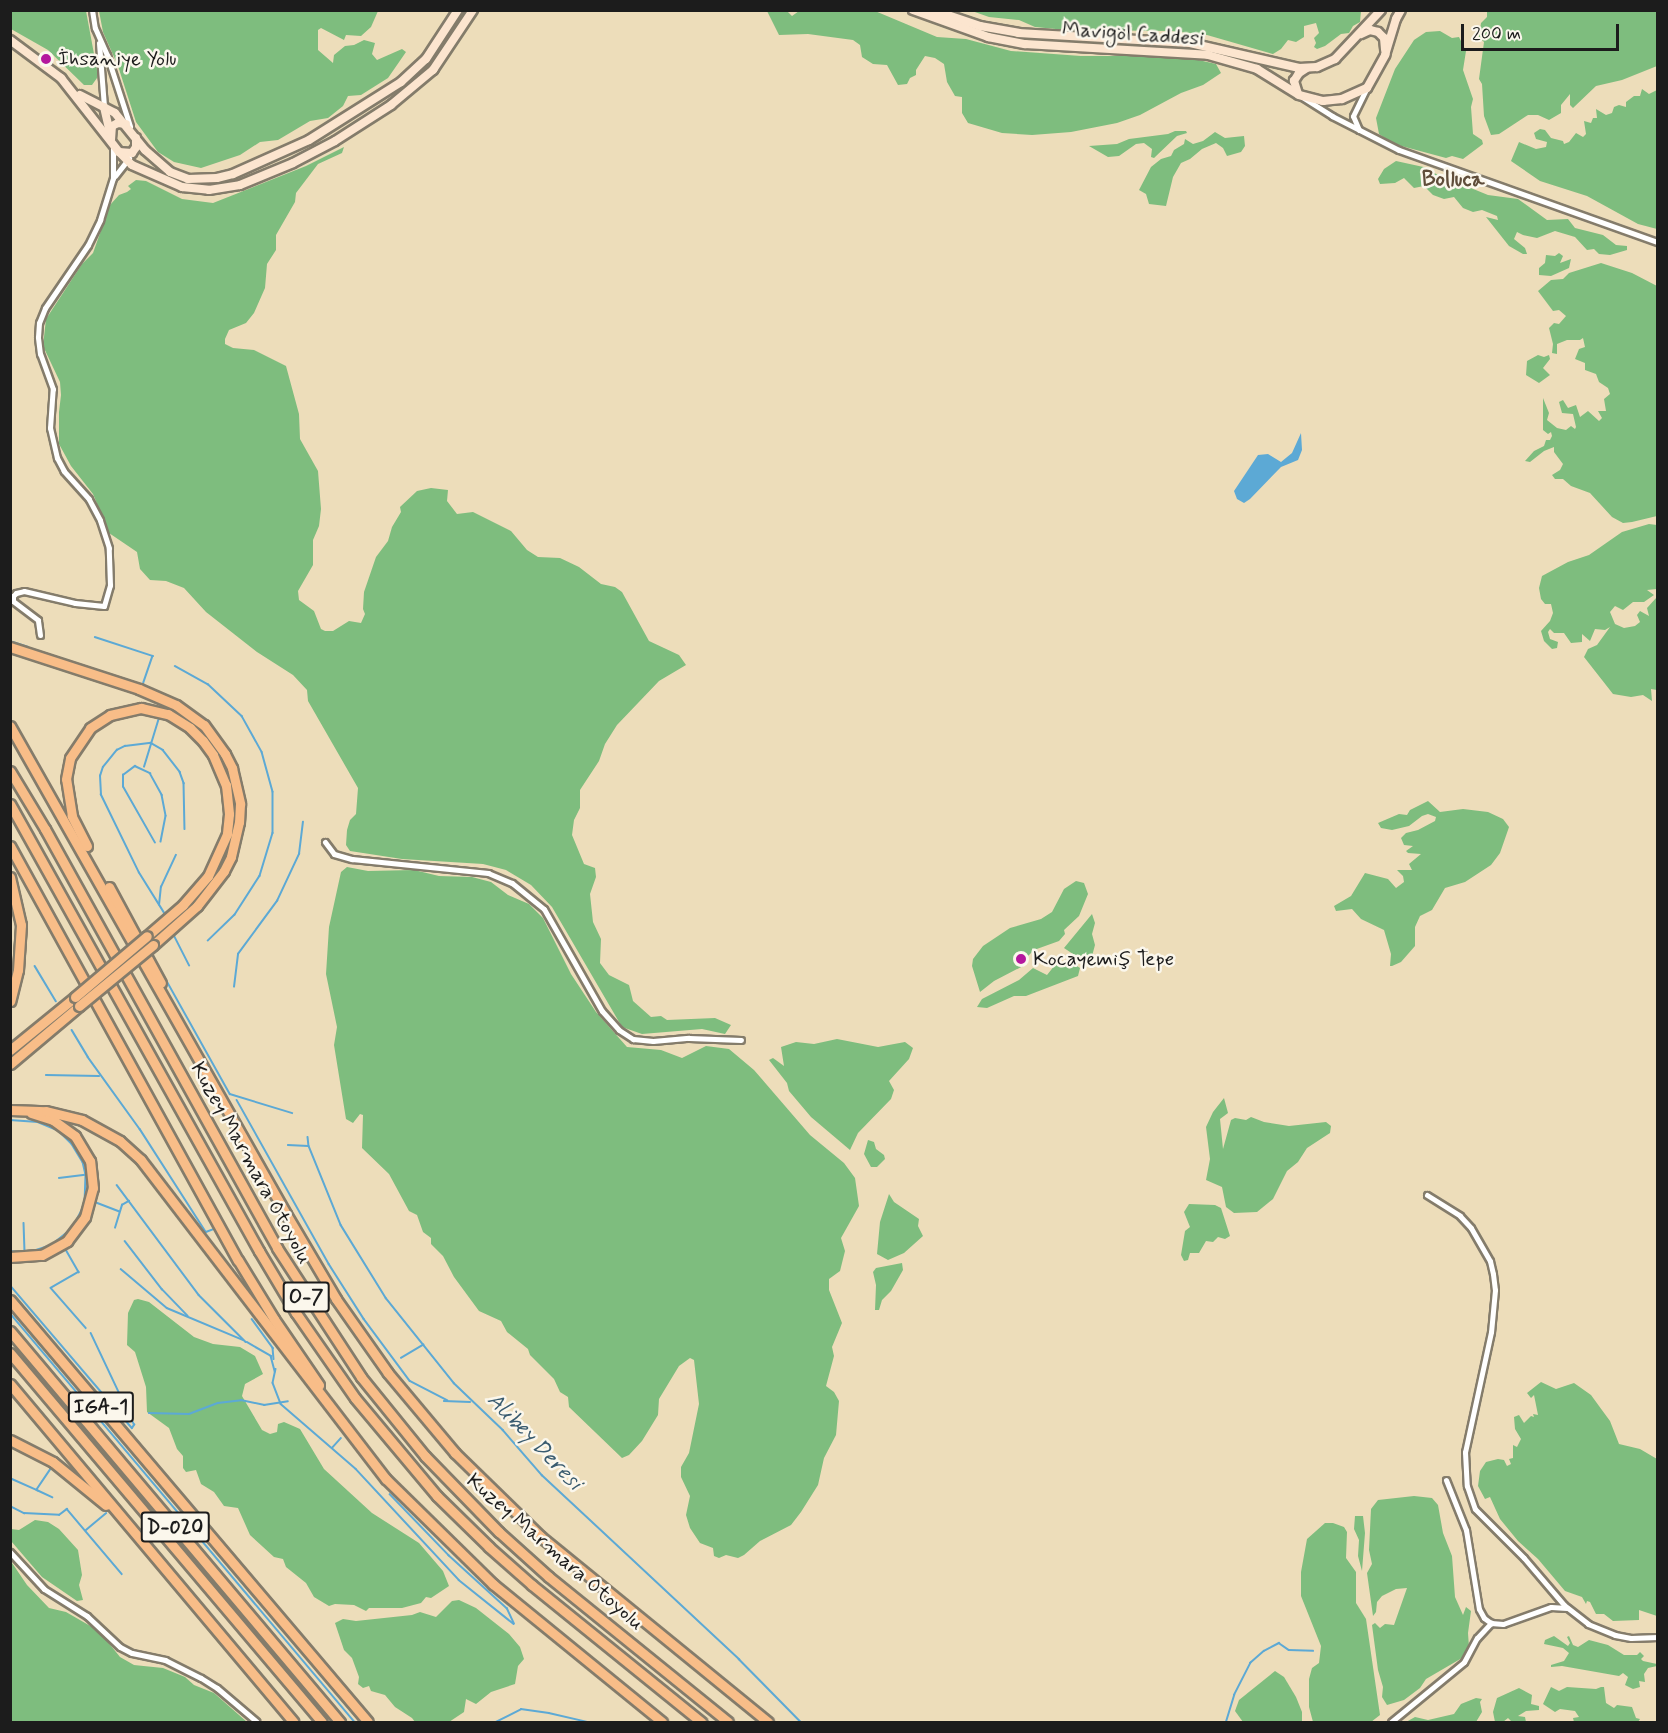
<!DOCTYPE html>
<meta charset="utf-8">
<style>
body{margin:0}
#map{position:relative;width:1668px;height:1733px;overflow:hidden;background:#edddba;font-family:Mynerve,sans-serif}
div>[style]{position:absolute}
.forest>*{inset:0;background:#7ebd7e}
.water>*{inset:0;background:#5ca9d5}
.stream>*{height:1.5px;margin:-0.75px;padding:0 0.75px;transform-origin:0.75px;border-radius:0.75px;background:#5ca9d5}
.roads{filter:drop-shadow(2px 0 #847c6b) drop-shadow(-2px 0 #847c6b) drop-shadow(0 2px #847c6b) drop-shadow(0 -2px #847c6b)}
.minor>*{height:5px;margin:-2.5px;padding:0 2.5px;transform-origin:2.5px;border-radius:2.5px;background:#fff}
.secondary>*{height:8px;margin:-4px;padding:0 4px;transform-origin:4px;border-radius:4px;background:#fce5cf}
.trunk>*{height:9px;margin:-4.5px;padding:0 4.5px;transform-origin:4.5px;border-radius:4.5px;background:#f8bd88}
.motorway>*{height:9px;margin:-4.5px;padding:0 4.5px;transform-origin:4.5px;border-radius:4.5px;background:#f8bd88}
.bridges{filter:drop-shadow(2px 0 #847c6b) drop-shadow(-2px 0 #847c6b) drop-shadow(0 2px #847c6b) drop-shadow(0 -2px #847c6b)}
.motorway-bridge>*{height:9px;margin:-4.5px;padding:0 4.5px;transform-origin:4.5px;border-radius:4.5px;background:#f8bd88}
.dots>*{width:16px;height:16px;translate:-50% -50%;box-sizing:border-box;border:3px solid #fbf7ec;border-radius:50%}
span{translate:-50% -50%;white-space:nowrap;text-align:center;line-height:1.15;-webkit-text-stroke:5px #fbf7ec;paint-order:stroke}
.shield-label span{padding:2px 4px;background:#fbf7ec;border:2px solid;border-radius:4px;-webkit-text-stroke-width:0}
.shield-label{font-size:20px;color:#1c1c1c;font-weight:700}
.street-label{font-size:21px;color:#1c1c1c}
.poi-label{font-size:21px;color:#1c1c1c}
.left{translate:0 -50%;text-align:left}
.neighbourhood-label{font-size:22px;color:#5f4d3a;font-weight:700}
.water-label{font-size:22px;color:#395b6f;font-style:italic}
.frame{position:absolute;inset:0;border:12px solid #1c1c1c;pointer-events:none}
.scale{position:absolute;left:1461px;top:24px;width:158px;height:27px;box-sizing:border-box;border:3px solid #1c1c1c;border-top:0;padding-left:8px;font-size:18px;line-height:21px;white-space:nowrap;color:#1c1c1c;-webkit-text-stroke:4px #fbf7ec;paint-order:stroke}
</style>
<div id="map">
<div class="forest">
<i style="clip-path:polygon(11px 10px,86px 11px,97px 70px,97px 78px,92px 85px,84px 85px,48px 50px,11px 29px)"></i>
<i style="clip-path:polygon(99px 11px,378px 11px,371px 27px,361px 36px,346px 35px,344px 40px,321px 28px,318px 30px,318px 50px,333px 63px,334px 55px,345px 46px,354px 45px,364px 40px,375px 43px,372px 54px,377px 60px,402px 49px,406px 52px,388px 78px,361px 95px,348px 96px,343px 106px,328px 118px,310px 121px,278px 140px,260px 142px,240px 155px,201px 168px,174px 162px,158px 152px,136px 122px,118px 66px,103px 32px)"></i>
<i style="clip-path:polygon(767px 11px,787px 11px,792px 16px,799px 11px,875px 11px,937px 37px,966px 39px,1011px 51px,1081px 56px,1181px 56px,1216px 64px,1221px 73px,1203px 85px,1181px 93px,1140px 115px,1117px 123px,1071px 132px,1032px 135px,1002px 133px,968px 123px,962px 113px,962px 97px,955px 96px,947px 82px,944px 64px,935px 58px,925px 56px,916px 70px,916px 75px,910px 78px,907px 84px,898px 85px,887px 65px,873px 64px,862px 57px,860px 45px,853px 40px,808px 34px,779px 35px)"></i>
<i style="clip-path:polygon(1361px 11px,1360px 22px,1353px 26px,1349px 33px,1341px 34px,1325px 46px,1317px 49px,1314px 47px,1316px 43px,1314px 38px,1319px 33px,1316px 23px,1304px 26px,1304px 37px,1296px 42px,1288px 40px,1281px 49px,1273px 54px,1207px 35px,1171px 31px,1066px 30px,1035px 27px,1019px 20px,989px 17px,972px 11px)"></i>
<i style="clip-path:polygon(1487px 11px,1657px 11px,1657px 66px,1622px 80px,1596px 86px,1573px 108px,1570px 105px,1570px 94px,1561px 105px,1561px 113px,1549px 120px,1538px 115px,1528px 115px,1499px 134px,1491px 135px,1484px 116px,1482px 84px,1479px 79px,1484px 42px,1479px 37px,1481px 23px,1487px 17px)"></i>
<i style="clip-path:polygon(1440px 31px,1452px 38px,1459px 37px,1466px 51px,1463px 70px,1473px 99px,1471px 107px,1473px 134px,1482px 140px,1483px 144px,1463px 159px,1452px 156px,1446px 158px,1394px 144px,1379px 134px,1376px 118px,1395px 69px,1414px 40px,1426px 32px)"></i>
<i style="clip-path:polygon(1642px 89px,1649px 94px,1657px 90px,1657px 229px,1638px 224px,1587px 196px,1540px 181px,1511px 161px,1519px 142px,1536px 149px,1546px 147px,1547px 142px,1536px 139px,1534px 133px,1540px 129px,1545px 130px,1551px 138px,1563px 141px,1564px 144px,1569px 142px,1576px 133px,1583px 137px,1586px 134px,1584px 121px,1591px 123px,1593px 118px,1597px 118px,1596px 109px,1606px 115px,1612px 113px,1614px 107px,1619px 105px,1626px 107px,1626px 102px,1634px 96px,1640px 96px)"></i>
<i style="clip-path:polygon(1175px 131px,1186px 131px,1187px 133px,1177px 136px,1154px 158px,1151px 157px,1152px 149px,1144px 143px,1136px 144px,1119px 156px,1108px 157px,1089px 146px,1117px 144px,1129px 139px,1168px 134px)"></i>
<i style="clip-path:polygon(1215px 132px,1225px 138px,1244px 136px,1245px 146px,1241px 152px,1227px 156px,1223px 148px,1216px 143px,1202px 149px,1190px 159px,1181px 163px,1173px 177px,1166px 206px,1149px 204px,1146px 194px,1139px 190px,1151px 167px,1161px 159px,1171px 156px,1174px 150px,1184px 144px,1185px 139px,1193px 144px,1203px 141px)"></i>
<i style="clip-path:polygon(344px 147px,342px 153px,318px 164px,296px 193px,295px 202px,276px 235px,276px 250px,267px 264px,265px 288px,254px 313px,246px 323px,229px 330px,225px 339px,225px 344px,233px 348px,254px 350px,286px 366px,299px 414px,300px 439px,318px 471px,321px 509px,319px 526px,313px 540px,313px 565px,298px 591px,299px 600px,314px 611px,321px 629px,325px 631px,333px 631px,349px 621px,361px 623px,365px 614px,363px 609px,364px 592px,376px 557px,388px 541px,392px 527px,401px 512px,400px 507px,417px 491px,431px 488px,448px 490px,447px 501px,457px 514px,473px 512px,511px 531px,527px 550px,538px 557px,560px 558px,579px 567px,601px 584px,615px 587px,622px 592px,649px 641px,679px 655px,686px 665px,659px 681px,617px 725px,605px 744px,599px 761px,580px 790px,580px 808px,574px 820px,572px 835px,584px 864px,595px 868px,596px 877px,590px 894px,593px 922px,601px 939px,600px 963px,609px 975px,629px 985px,633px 1001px,651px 1017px,661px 1016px,667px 1020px,715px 1018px,731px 1025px,725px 1034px,702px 1029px,642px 1034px,622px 1027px,552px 907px,531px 885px,506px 870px,483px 864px,402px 859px,350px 851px,346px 845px,347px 830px,350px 820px,356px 814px,358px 788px,308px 701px,307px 690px,293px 675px,257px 652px,206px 612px,184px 588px,166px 581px,150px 580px,140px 569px,137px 552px,109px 533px,93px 494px,71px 466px,59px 444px,59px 412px,61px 395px,60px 382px,43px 346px,46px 319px,82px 264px,93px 253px,110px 205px,119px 195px,127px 192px,131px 189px,128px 186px,136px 180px,146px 181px,182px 199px,213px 203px,306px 166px)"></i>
<i style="clip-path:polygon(1396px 161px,1428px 168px,1434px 173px,1488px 195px,1518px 199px,1547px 220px,1568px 219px,1575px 228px,1603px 235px,1616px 245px,1627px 246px,1627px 250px,1610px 255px,1599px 254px,1594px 249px,1587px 250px,1575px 237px,1555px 231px,1537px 238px,1523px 235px,1517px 232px,1514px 239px,1525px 248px,1527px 254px,1523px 254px,1509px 246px,1486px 217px,1498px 220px,1497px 216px,1482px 210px,1473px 212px,1463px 208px,1454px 197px,1444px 199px,1433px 195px,1424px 186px,1414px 188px,1404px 178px,1395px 183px,1380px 184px,1378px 179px,1384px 169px)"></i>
<i style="clip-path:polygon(1559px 253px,1563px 256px,1560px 263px,1571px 259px,1569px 268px,1551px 276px,1539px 275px,1539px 268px,1545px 263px,1546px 255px,1555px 256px)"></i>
<i style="clip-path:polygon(1601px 263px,1632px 273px,1657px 286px,1657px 516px,1632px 522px,1623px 523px,1612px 517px,1590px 493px,1571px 486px,1563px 479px,1555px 479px,1552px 475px,1560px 470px,1563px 464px,1554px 452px,1554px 447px,1544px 451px,1530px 462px,1525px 461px,1534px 451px,1544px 446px,1546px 440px,1550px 440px,1552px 436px,1551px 432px,1548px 434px,1543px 430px,1543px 398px,1549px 413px,1547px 420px,1557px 428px,1566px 430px,1571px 426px,1575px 429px,1576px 427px,1573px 414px,1562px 413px,1559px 402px,1563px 400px,1568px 408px,1576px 405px,1580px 417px,1588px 411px,1599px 421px,1602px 418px,1598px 411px,1606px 411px,1604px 399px,1610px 394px,1608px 388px,1599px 382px,1596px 374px,1585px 370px,1585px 363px,1575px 359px,1579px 349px,1585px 347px,1583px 338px,1580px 340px,1567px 340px,1557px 344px,1557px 354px,1552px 353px,1553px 344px,1549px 328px,1554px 323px,1559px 324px,1566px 316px,1559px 310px,1553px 311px,1538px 291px,1551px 280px,1563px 279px,1569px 273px)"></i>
<i style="clip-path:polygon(1538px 355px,1544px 357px,1549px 355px,1550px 359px,1543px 368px,1550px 375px,1539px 383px,1526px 375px,1527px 361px)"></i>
<i style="clip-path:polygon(1649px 524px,1657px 525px,1657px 589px,1647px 590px,1654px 595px,1644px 602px,1633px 602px,1623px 610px,1615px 606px,1610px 612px,1615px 624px,1624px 628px,1635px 626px,1640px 622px,1637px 615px,1640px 611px,1649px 616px,1647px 608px,1657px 597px,1657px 690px,1651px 689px,1652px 701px,1643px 695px,1631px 697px,1613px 694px,1584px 657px,1588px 649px,1597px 645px,1610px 627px,1605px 630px,1595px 629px,1590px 641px,1582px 634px,1582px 642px,1571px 643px,1564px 633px,1554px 633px,1550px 629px,1548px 632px,1550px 639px,1558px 642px,1557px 648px,1552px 649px,1544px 641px,1541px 631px,1550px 621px,1553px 613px,1551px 604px,1545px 604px,1541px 599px,1539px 588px,1542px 576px,1568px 562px,1589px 555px,1622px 532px)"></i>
<i style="clip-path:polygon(1428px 801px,1440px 812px,1463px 809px,1488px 812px,1503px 819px,1509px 827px,1508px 830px,1500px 853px,1491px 865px,1465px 882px,1445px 888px,1432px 910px,1420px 916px,1415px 927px,1415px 946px,1401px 962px,1392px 966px,1390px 966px,1391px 954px,1384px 930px,1361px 919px,1352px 909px,1336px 911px,1334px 906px,1351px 896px,1365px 873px,1388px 879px,1396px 888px,1404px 882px,1403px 876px,1397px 870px,1412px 870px,1409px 864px,1421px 854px,1408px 853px,1406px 851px,1413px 846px,1404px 845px,1401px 838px,1406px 833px,1418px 830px,1435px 821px,1436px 817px,1428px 814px,1422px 816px,1409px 826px,1392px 830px,1381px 828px,1378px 823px,1399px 814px,1407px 815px,1410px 810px)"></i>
<i style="clip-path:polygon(347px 867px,368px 871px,414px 870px,439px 876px,472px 877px,491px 882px,508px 895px,529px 904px,543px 918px,571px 974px,596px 1012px,627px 1047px,661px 1050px,682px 1058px,706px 1046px,729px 1049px,754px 1070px,810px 1135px,844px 1163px,855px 1178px,859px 1206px,841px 1238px,845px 1251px,840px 1271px,829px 1279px,829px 1290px,842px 1323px,832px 1347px,834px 1356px,826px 1386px,834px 1392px,839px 1401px,836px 1435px,824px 1458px,818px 1485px,801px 1512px,791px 1525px,760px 1541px,744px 1555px,738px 1558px,726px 1555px,719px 1558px,714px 1556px,713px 1548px,700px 1543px,690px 1528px,686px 1515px,690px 1496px,681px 1477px,681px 1467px,689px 1453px,699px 1404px,694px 1360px,690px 1358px,679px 1366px,659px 1399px,658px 1415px,642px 1441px,629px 1455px,622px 1458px,569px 1407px,568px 1397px,560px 1392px,554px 1379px,530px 1355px,528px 1349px,507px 1332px,501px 1321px,479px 1311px,454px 1277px,443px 1256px,431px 1244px,431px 1238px,423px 1232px,417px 1215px,409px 1211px,389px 1174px,362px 1148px,363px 1115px,360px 1114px,353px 1123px,346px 1119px,334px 1045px,337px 1027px,326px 974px,329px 927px,341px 872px)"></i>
<i style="clip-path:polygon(1076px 881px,1084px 883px,1088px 894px,1079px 916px,1064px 930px,1065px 934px,1059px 941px,1034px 950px,1027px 957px,1025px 965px,994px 981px,980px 992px,972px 966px,973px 959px,983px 946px,1010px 928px,1041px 919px,1052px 912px,1064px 889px)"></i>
<i style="clip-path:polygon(1092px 914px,1095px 923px,1092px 934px,1095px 945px,1092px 956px,1085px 962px,1064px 948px)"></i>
<i style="clip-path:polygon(1071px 962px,1080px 968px,1078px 976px,1026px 996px,1014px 996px,987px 1008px,977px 1007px,982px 999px,1019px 980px,1033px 968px,1047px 975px,1055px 965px)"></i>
<i style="clip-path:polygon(837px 1039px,878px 1047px,905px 1042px,913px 1048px,909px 1059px,889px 1081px,894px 1090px,891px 1099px,858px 1133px,850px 1150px,811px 1117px,789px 1091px,787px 1083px,769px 1060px,773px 1058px,784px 1066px,781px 1047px,796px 1042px,814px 1044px)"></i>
<i style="clip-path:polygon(1224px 1098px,1228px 1113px,1220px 1119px,1223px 1149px,1231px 1120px,1235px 1118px,1246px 1120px,1251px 1117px,1264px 1122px,1289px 1126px,1326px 1122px,1331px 1126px,1330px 1133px,1307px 1148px,1298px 1162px,1287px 1171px,1273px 1199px,1257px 1212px,1234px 1213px,1226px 1207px,1222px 1187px,1206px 1180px,1210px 1159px,1206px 1127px,1213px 1112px)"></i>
<i style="clip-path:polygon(868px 1140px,874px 1142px,876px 1149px,884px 1155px,885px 1159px,877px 1167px,871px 1167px,864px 1154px)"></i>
<i style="clip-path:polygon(889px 1194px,894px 1202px,919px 1219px,918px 1226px,923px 1236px,904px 1253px,888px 1260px,877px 1254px,880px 1222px)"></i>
<i style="clip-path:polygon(1189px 1204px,1215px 1205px,1221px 1208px,1230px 1236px,1225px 1239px,1218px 1237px,1213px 1242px,1206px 1241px,1199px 1253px,1190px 1253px,1188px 1260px,1184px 1261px,1181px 1255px,1185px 1231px,1190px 1227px,1184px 1212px)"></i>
<i style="clip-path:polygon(902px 1263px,903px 1270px,891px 1291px,882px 1300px,879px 1310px,875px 1310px,876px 1285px,873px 1272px,876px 1268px)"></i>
<i style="clip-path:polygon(138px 1299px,149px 1302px,194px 1337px,213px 1344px,240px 1347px,255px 1356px,263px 1374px,245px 1384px,242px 1396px,262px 1430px,270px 1434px,277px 1432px,278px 1424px,284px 1422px,300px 1429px,324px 1469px,372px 1513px,419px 1543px,443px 1571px,449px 1586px,431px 1598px,426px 1597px,421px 1603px,402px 1608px,369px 1608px,366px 1611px,354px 1605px,335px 1604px,329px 1606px,314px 1597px,306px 1583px,286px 1567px,283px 1559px,274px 1557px,250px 1535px,238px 1508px,224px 1506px,214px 1492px,201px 1484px,196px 1470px,186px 1472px,183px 1468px,183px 1456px,177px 1449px,169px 1428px,147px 1412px,146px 1387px,135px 1352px,127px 1345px,128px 1313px,134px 1300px)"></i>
<i style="clip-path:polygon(1541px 1382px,1556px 1389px,1574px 1383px,1591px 1395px,1599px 1406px,1610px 1421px,1619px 1444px,1640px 1449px,1657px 1459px,1657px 1616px,1639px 1610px,1639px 1620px,1613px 1621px,1604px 1614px,1596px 1614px,1590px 1602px,1587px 1601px,1586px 1604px,1582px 1597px,1565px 1591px,1538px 1559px,1518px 1541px,1500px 1519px,1490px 1497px,1485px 1499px,1478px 1486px,1480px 1471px,1486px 1462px,1498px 1459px,1504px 1460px,1507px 1466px,1511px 1464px,1509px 1459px,1513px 1458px,1513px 1445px,1517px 1447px,1521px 1439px,1515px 1429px,1514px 1417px,1519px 1415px,1524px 1423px,1531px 1416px,1534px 1417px,1533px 1414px,1538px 1415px,1534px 1395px,1531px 1398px,1527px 1393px)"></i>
<i style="clip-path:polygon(1414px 1496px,1432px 1498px,1438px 1505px,1443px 1533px,1452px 1556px,1455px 1597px,1463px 1615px,1466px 1607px,1471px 1611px,1468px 1633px,1469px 1647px,1462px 1658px,1426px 1679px,1420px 1688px,1404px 1700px,1387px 1705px,1382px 1697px,1383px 1687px,1378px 1670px,1372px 1625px,1375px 1623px,1380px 1628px,1385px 1624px,1394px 1625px,1407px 1588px,1396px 1589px,1382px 1596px,1377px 1602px,1376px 1612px,1373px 1616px,1367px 1573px,1372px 1564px,1369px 1550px,1371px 1509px,1378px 1500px)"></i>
<i style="clip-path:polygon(1355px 1516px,1363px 1516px,1365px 1533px,1362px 1571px,1358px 1556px,1359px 1540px,1354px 1529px)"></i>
<i style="clip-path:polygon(35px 1520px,48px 1522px,59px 1529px,78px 1550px,82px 1575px,79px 1585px,83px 1600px,77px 1601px,42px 1577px,11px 1541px,11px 1529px,19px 1530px)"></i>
<i style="clip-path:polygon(1325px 1523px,1333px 1523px,1344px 1527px,1347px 1532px,1346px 1558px,1356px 1572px,1356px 1603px,1366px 1619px,1380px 1715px,1371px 1722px,1313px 1722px,1309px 1707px,1309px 1679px,1312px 1668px,1319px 1663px,1321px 1646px,1301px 1596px,1301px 1572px,1307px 1539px)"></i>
<i style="clip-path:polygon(10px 1560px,27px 1585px,49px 1608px,66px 1612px,99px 1631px,120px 1657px,134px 1665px,163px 1668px,185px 1677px,194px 1685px,214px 1693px,247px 1722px,11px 1722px)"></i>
<i style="clip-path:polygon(459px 1600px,476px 1608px,509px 1634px,520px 1647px,524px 1659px,518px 1666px,515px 1684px,491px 1692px,476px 1704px,466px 1699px,464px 1712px,449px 1722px,415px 1722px,412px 1718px,395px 1707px,385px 1695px,371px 1691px,369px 1686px,363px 1688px,358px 1684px,359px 1677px,352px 1658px,344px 1650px,335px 1623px,343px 1619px,356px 1621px,412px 1615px,420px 1612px,436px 1617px,452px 1601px)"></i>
<i style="clip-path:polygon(1554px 1636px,1568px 1646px,1570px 1643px,1567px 1637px,1569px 1636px,1573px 1645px,1578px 1647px,1589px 1640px,1608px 1645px,1624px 1655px,1637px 1655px,1640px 1652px,1644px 1656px,1641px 1659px,1643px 1661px,1657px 1664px,1657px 1666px,1648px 1668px,1644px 1674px,1645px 1682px,1639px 1681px,1640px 1687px,1633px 1689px,1625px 1685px,1628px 1677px,1623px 1673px,1619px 1676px,1562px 1666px,1551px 1667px,1551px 1665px,1564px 1661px,1569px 1653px,1563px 1648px,1544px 1644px,1545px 1640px)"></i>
<i style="clip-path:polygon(1275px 1671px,1284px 1677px,1296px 1697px,1302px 1712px,1302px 1722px,1243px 1722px,1235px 1711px,1239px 1700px)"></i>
<i style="clip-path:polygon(1601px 1687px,1604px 1687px,1606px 1703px,1614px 1708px,1617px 1705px,1632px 1707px,1636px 1718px,1640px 1719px,1638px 1722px,1574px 1722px,1573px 1718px,1579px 1717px,1575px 1711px,1560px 1709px,1555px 1712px,1543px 1704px,1551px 1687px,1559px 1691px,1567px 1687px,1596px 1689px)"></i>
<i style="clip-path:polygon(1519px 1688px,1532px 1695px,1531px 1704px,1539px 1706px,1539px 1710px,1526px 1711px,1518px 1716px,1525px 1717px,1526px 1722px,1512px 1722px,1508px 1718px,1503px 1722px,1495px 1722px,1493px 1712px,1497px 1698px)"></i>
<i style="clip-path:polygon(1476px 1698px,1482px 1699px,1480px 1702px,1482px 1712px,1476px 1722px,1406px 1722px,1415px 1717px,1428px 1720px,1454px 1714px,1461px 1704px)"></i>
</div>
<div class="water">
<i style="clip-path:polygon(1301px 433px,1302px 450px,1298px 460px,1281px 467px,1250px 499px,1244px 503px,1237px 499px,1234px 491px,1258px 455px,1268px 454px,1281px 462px,1292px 453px)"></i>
</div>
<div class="stream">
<i style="left:95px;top:637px;width:61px;rotate:18.1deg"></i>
<i style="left:153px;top:656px;width:28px;rotate:109deg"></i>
<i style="left:10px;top:641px;width:19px;rotate:18deg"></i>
<i style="left:175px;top:666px;width:38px;rotate:29deg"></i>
<i style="left:208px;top:684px;width:47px;rotate:43.3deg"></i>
<i style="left:242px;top:716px;width:41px;rotate:60.9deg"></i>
<i style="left:262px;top:752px;width:41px;rotate:74.6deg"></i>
<i style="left:273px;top:792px;width:41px;rotate:90deg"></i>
<i style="left:273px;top:833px;width:45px;rotate:106.8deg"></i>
<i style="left:260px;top:876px;width:46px;rotate:122.7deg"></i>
<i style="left:235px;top:915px;width:37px;rotate:136deg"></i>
<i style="left:144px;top:767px;width:51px;rotate:-73deg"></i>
<i style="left:155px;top:843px;width:64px;rotate:-119.7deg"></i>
<i style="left:123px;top:787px;width:12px;rotate:-90deg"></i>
<i style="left:123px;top:775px;width:15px;rotate:-37deg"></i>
<i style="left:135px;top:766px;width:17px;rotate:25deg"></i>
<i style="left:150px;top:773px;width:25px;rotate:61deg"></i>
<i style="left:162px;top:795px;width:21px;rotate:79deg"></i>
<i style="left:166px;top:816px;width:26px;rotate:101deg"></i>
<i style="left:159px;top:905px;width:18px;rotate:-84deg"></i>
<i style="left:161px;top:887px;width:35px;rotate:-65deg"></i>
<i style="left:164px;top:913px;width:47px;rotate:-122deg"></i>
<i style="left:139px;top:873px;width:87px;rotate:-116deg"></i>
<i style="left:101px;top:795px;width:19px;rotate:-93deg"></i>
<i style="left:100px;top:776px;width:9px;rotate:-72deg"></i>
<i style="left:103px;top:767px;width:22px;rotate:-51deg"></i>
<i style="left:117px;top:750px;width:9px;rotate:-27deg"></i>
<i style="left:125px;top:746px;width:26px;rotate:-7deg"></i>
<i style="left:151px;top:743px;width:14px;rotate:30deg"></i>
<i style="left:163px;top:750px;width:28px;rotate:52deg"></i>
<i style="left:180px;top:772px;width:12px;rotate:70deg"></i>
<i style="left:184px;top:783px;width:46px;rotate:88.8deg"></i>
<i style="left:174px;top:935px;width:34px;rotate:63deg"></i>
<i style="left:153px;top:956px;width:158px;rotate:60.8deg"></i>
<i style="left:230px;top:1094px;width:65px;rotate:17deg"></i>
<i style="left:35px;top:966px;width:41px;rotate:59deg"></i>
<i style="left:234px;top:987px;width:33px;rotate:-83deg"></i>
<i style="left:238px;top:954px;width:66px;rotate:-53.7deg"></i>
<i style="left:277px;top:901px;width:52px;rotate:-64.9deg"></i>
<i style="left:299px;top:854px;width:32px;rotate:-83deg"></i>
<i style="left:72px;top:1030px;width:31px;rotate:59deg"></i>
<i style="left:88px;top:1057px;width:89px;rotate:54.2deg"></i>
<i style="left:140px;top:1129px;width:122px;rotate:57.3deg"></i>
<i style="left:206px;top:1232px;width:9px;rotate:-21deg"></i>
<i style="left:46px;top:1075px;width:53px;rotate:1.1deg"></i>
<i style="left:237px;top:1100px;width:188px;rotate:60.7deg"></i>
<i style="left:329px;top:1264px;width:65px;rotate:57.5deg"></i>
<i style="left:364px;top:1319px;width:77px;rotate:53.4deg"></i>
<i style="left:410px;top:1381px;width:42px;rotate:27.2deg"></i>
<i style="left:10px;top:1120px;width:28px;rotate:4deg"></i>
<i style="left:38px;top:1122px;width:23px;rotate:23deg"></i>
<i style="left:59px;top:1131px;width:18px;rotate:45deg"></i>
<i style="left:72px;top:1144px;width:21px;rotate:59deg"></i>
<i style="left:83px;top:1162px;width:13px;rotate:77deg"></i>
<i style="left:86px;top:1175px;width:24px;rotate:92deg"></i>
<i style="left:308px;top:1137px;width:9px;rotate:84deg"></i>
<i style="left:309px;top:1146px;width:85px;rotate:67.9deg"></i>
<i style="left:341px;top:1225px;width:86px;rotate:58.3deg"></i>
<i style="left:386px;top:1298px;width:109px;rotate:51.3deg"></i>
<i style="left:454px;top:1383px;width:68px;rotate:43.8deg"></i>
<i style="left:503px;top:1430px;width:60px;rotate:49.1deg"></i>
<i style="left:542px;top:1475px;width:270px;rotate:43deg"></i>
<i style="left:739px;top:1659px;width:88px;rotate:45.5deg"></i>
<i style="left:288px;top:1145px;width:20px;rotate:3deg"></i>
<i style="left:59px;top:1178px;width:26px;rotate:-7deg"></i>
<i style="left:117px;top:1185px;width:137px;rotate:53.3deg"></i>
<i style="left:199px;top:1295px;width:66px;rotate:45deg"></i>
<i style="left:95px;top:1202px;width:26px;rotate:21deg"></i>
<i style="left:76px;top:1221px;width:16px;rotate:-63deg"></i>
<i style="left:24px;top:1223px;width:29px;rotate:88deg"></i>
<i style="left:115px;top:1228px;width:24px;rotate:-73deg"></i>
<i style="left:122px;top:1205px;width:8px;rotate:-30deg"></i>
<i style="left:125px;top:1241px;width:61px;rotate:52.4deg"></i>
<i style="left:162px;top:1289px;width:37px;rotate:46deg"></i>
<i style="left:55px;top:1242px;width:19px;rotate:-39deg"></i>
<i style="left:65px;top:1248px;width:28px;rotate:60deg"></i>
<i style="left:79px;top:1272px;width:32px;rotate:150deg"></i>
<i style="left:51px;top:1288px;width:53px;rotate:48.8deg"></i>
<i style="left:10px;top:1251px;width:10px;rotate:6deg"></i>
<i style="left:33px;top:1251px;width:19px;rotate:-18deg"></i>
<i style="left:11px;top:1261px;width:20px;rotate:3deg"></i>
<i style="left:121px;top:1269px;width:60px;rotate:40.3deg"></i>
<i style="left:167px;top:1308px;width:82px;rotate:22.8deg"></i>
<i style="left:10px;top:1285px;width:188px;rotate:49.5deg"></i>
<i style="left:132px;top:1428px;width:4px;rotate:-56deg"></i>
<i style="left:134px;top:1425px;width:101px;rotate:-115.3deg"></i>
<i style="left:10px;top:1313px;width:534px;rotate:49.86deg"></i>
<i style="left:252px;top:1319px;width:36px;rotate:54deg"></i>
<i style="left:273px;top:1348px;width:11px;rotate:85deg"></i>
<i style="left:247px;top:1342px;width:28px;rotate:30deg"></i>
<i style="left:271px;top:1356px;width:16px;rotate:75deg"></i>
<i style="left:401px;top:1358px;width:26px;rotate:-31deg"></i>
<i style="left:276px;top:1369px;width:14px;rotate:102deg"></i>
<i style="left:273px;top:1383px;width:22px;rotate:69deg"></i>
<i style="left:281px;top:1404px;width:99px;rotate:40.9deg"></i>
<i style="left:356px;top:1469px;width:151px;rotate:47.1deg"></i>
<i style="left:459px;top:1580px;width:70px;rotate:38.7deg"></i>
<i style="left:514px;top:1624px;width:17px;rotate:-115deg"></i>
<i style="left:507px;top:1609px;width:79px;rotate:-137.6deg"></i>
<i style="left:449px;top:1556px;width:85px;rotate:-134deg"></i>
<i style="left:444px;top:1401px;width:26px;rotate:2deg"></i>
<i style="left:149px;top:1413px;width:40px;rotate:1.4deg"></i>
<i style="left:189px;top:1414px;width:31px;rotate:-21deg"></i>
<i style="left:218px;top:1403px;width:23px;rotate:-7deg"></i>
<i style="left:241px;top:1400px;width:24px;rotate:12deg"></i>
<i style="left:264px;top:1405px;width:24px;rotate:-9deg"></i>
<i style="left:332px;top:1448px;width:13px;rotate:-48deg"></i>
<i style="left:51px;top:1469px;width:25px;rotate:124deg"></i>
<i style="left:37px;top:1490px;width:17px;rotate:25deg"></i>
<i style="left:10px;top:1478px;width:30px;rotate:24deg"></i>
<i style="left:10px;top:1506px;width:16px;rotate:27deg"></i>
<i style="left:24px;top:1513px;width:35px;rotate:3deg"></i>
<i style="left:59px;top:1515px;width:10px;rotate:-37deg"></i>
<i style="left:67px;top:1509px;width:85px;rotate:49.8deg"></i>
<i style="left:86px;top:1530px;width:26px;rotate:-40deg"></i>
<i style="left:496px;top:1722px;width:28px;rotate:-27deg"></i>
<i style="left:521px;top:1709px;width:28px;rotate:8deg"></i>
<i style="left:549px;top:1713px;width:40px;rotate:13deg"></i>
<i style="left:1226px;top:1722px;width:28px;rotate:-73deg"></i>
<i style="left:1234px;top:1695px;width:36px;rotate:-63deg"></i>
<i style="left:1250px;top:1663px;width:18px;rotate:-41deg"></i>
<i style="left:1264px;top:1651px;width:17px;rotate:-28deg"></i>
<i style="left:1279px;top:1643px;width:12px;rotate:35deg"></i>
<i style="left:1289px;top:1650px;width:24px;rotate:2deg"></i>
</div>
<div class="roads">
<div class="minor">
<i style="left:92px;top:10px;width:18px;rotate:81deg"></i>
<i style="left:95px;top:28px;width:30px;rotate:66deg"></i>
<i style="left:107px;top:55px;width:75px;rotate:72.1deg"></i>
<i style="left:99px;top:43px;width:64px;rotate:85.5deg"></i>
<i style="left:1302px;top:97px;width:36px;rotate:32deg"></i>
<i style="left:1332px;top:116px;width:75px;rotate:26.9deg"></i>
<i style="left:1399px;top:150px;width:275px;rotate:19.6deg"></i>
<i style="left:1359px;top:130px;width:15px;rotate:-113deg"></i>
<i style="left:1353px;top:116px;width:30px;rotate:-64deg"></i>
<i style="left:115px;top:176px;width:23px;rotate:-52deg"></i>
<i style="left:40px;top:635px;width:15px;rotate:-98deg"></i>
<i style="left:38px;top:620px;width:31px;rotate:-143deg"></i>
<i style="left:13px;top:601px;width:5px;rotate:-90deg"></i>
<i style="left:13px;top:596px;width:4px;rotate:-45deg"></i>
<i style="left:16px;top:593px;width:8px;rotate:-14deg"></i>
<i style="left:24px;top:591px;width:52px;rotate:13.2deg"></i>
<i style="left:75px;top:603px;width:29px;rotate:6deg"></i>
<i style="left:104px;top:606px;width:22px;rotate:-74deg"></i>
<i style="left:110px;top:585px;width:37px;rotate:-92deg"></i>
<i style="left:109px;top:548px;width:29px;rotate:-108deg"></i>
<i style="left:100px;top:520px;width:24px;rotate:-118deg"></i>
<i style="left:89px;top:499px;width:38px;rotate:-132deg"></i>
<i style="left:64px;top:471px;width:15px;rotate:-118deg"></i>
<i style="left:57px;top:458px;width:31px;rotate:-103deg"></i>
<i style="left:50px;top:428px;width:39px;rotate:-86deg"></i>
<i style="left:53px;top:389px;width:37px;rotate:-110deg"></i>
<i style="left:40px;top:354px;width:17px;rotate:-97deg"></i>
<i style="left:38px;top:337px;width:14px;rotate:-86deg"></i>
<i style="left:39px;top:323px;width:16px;rotate:-68deg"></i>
<i style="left:45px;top:308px;width:76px;rotate:-55.7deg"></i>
<i style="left:88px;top:245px;width:28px;rotate:-64deg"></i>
<i style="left:100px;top:220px;width:44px;rotate:-72.8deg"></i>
<i style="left:113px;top:178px;width:31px;rotate:-90deg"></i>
<i style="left:325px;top:842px;width:15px;rotate:53deg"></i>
<i style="left:334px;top:854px;width:19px;rotate:16deg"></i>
<i style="left:352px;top:859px;width:137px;rotate:5.9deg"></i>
<i style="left:488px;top:873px;width:26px;rotate:23deg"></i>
<i style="left:512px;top:883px;width:41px;rotate:39.1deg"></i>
<i style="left:544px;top:909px;width:117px;rotate:60.4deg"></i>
<i style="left:602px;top:1011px;width:25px;rotate:48deg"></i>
<i style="left:619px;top:1030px;width:17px;rotate:33deg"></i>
<i style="left:633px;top:1039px;width:20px;rotate:6deg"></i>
<i style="left:653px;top:1041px;width:36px;rotate:-5deg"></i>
<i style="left:689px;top:1038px;width:52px;rotate:2.2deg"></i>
<i style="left:1427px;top:1195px;width:39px;rotate:32deg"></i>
<i style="left:1460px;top:1216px;width:16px;rotate:47deg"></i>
<i style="left:1471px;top:1228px;width:38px;rotate:60deg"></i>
<i style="left:1490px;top:1261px;width:13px;rotate:77deg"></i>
<i style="left:1493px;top:1274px;width:16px;rotate:83deg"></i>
<i style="left:1495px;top:1290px;width:42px;rotate:95.4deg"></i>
<i style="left:1491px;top:1332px;width:123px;rotate:102.2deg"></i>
<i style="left:1465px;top:1452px;width:34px;rotate:87deg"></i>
<i style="left:1467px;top:1486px;width:24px;rotate:71deg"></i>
<i style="left:1475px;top:1509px;width:69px;rotate:45deg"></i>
<i style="left:1524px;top:1558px;width:62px;rotate:49.6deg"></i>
<i style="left:1564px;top:1605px;width:31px;rotate:38deg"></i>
<i style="left:1588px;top:1624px;width:29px;rotate:22deg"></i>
<i style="left:1615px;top:1635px;width:16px;rotate:11deg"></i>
<i style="left:1631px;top:1638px;width:27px;rotate:-2deg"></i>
<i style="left:1446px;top:1480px;width:54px;rotate:68.2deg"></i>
<i style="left:1466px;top:1530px;width:80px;rotate:80.7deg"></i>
<i style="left:1479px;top:1609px;width:10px;rotate:61deg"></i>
<i style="left:1484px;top:1618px;width:9px;rotate:36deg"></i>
<i style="left:1491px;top:1623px;width:12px;rotate:5deg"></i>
<i style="left:1503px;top:1624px;width:51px;rotate:-19.5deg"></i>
<i style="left:1551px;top:1607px;width:16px;rotate:4deg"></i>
<i style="left:10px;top:1552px;width:50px;rotate:47.4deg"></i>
<i style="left:44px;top:1589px;width:51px;rotate:32.1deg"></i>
<i style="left:87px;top:1616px;width:45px;rotate:43.2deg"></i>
<i style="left:120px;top:1647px;width:13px;rotate:27deg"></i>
<i style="left:132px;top:1653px;width:34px;rotate:12deg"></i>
<i style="left:165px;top:1660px;width:40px;rotate:26.6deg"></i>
<i style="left:201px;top:1678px;width:19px;rotate:32deg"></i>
<i style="left:217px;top:1688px;width:52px;rotate:40.4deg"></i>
<i style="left:1391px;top:1722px;width:94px;rotate:-39.4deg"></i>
<i style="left:1464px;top:1662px;width:27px;rotate:-62deg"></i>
<i style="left:1477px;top:1638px;width:21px;rotate:-47deg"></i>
</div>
<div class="secondary">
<i style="left:913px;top:10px;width:80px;rotate:19.8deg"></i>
<i style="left:988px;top:37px;width:38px;rotate:11deg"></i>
<i style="left:1025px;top:44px;width:183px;rotate:3.4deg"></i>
<i style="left:1208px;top:55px;width:51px;rotate:15.9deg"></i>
<i style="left:1257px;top:69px;width:49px;rotate:31.8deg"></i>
<i style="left:1299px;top:95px;width:25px;rotate:14deg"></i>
<i style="left:1323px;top:101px;width:19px;rotate:-6deg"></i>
<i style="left:1342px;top:99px;width:27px;rotate:-24deg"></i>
<i style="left:1367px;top:88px;width:38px;rotate:-61deg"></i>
<i style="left:1385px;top:55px;width:38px;rotate:-73deg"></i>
<i style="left:1396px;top:19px;width:10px;rotate:-61deg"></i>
<i style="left:933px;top:10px;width:50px;rotate:18.8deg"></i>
<i style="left:980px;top:26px;width:39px;rotate:10deg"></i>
<i style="left:1018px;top:33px;width:172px;rotate:3.3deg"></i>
<i style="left:1190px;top:43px;width:112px;rotate:12.9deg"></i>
<i style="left:1299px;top:68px;width:18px;rotate:-3deg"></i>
<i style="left:1317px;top:67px;width:20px;rotate:-24deg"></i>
<i style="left:1335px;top:59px;width:67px;rotate:-46.8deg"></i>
<i style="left:1361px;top:34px;width:10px;rotate:-24deg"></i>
<i style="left:1370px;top:30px;width:8px;rotate:14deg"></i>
<i style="left:1378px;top:32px;width:8px;rotate:45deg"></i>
<i style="left:1384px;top:38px;width:12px;rotate:85deg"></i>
<i style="left:10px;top:40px;width:64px;rotate:36.7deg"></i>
<i style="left:61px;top:78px;width:94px;rotate:51.9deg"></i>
<i style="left:119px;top:152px;width:18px;rotate:45deg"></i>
<i style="left:132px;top:165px;width:55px;rotate:23.7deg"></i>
<i style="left:182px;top:187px;width:27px;rotate:6deg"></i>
<i style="left:209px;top:190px;width:31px;rotate:-9deg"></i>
<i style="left:240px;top:185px;width:57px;rotate:-22.5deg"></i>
<i style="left:293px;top:163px;width:47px;rotate:-27.6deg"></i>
<i style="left:335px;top:141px;width:67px;rotate:-32.7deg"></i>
<i style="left:391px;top:105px;width:55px;rotate:-39.8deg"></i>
<i style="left:433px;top:70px;width:72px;rotate:-56.3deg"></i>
<i style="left:1298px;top:94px;width:14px;rotate:-107deg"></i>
<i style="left:1294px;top:81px;width:9px;rotate:-58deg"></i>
<i style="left:1299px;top:73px;width:9px;rotate:-32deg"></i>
<i style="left:80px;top:95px;width:39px;rotate:27deg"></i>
<i style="left:115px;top:113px;width:48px;rotate:51deg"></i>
<i style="left:145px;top:150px;width:33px;rotate:41deg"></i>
<i style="left:170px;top:172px;width:19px;rotate:21deg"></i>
<i style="left:188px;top:179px;width:29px;rotate:-2deg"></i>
<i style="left:217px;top:178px;width:16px;rotate:-14deg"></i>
<i style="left:233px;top:174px;width:83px;rotate:-24.1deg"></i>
<i style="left:309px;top:140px;width:109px;rotate:-32.2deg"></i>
<i style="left:401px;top:82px;width:34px;rotate:-43deg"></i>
<i style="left:426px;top:59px;width:59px;rotate:-56.9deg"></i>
<i style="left:104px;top:107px;width:26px;rotate:77deg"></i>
<i style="left:111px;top:140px;width:14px;rotate:-86deg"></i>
<i style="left:112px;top:126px;width:7px;rotate:-27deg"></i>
<i style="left:118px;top:123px;width:8px;rotate:7deg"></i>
<i style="left:119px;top:152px;width:13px;rotate:4deg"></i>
<i style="left:132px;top:153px;width:7px;rotate:-56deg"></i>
<i style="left:136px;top:147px;width:9px;rotate:-90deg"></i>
</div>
<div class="trunk">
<i style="left:10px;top:1257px;width:32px;rotate:-4deg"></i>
<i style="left:42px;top:1255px;width:29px;rotate:-29deg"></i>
<i style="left:67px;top:1241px;width:30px;rotate:-53deg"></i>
<i style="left:85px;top:1217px;width:30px;rotate:-75deg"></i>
<i style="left:93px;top:1188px;width:27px;rotate:-96deg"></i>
<i style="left:90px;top:1161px;width:29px;rotate:-121deg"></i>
<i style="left:75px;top:1136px;width:27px;rotate:-144deg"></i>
<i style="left:53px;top:1120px;width:23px;rotate:-162deg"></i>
<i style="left:10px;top:1300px;width:553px;rotate:49.69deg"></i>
<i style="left:10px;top:1331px;width:512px;rotate:49.84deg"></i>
<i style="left:10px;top:1353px;width:483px;rotate:49.8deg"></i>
<i style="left:10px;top:1384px;width:441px;rotate:50deg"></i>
<i style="left:10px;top:1440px;width:48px;rotate:27.1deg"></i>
<i style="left:53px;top:1462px;width:68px;rotate:39.1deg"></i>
</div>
<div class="motorway">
<i style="left:10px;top:647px;width:136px;rotate:18deg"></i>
<i style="left:139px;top:689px;width:40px;rotate:23.4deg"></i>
<i style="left:176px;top:705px;width:34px;rotate:36deg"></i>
<i style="left:204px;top:725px;width:36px;rotate:54deg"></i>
<i style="left:225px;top:754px;width:16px;rotate:63deg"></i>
<i style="left:232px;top:768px;width:37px;rotate:77deg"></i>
<i style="left:240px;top:804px;width:18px;rotate:93deg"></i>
<i style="left:239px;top:822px;width:36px;rotate:103deg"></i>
<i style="left:231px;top:857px;width:16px;rotate:117deg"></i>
<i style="left:224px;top:871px;width:44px;rotate:127.6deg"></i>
<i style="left:197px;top:906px;width:59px;rotate:138.4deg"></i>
<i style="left:10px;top:726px;width:561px;rotate:60.51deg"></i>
<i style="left:286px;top:1214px;width:99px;rotate:59.5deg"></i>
<i style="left:336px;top:1299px;width:90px;rotate:54.9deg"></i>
<i style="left:388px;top:1373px;width:104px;rotate:50.1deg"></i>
<i style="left:455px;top:1453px;width:119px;rotate:44.3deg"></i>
<i style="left:540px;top:1536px;width:294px;rotate:39.2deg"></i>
<i style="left:10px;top:771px;width:68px;rotate:58.9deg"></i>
<i style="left:45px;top:829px;width:479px;rotate:61deg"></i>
<i style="left:277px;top:1248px;width:154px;rotate:56.9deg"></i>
<i style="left:361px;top:1377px;width:102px;rotate:51deg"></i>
<i style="left:425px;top:1456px;width:106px;rotate:45.8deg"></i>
<i style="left:499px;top:1532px;width:67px;rotate:42deg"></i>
<i style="left:549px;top:1577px;width:230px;rotate:39deg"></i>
<i style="left:10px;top:804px;width:512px;rotate:60.88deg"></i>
<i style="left:259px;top:1251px;width:72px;rotate:59.2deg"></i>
<i style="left:296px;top:1313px;width:103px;rotate:55.2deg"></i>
<i style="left:355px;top:1398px;width:128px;rotate:50.1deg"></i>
<i style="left:437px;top:1496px;width:73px;rotate:44.4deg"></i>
<i style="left:489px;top:1547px;width:57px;rotate:41.5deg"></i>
<i style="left:532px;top:1585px;width:218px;rotate:39deg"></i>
<i style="left:10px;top:846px;width:473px;rotate:61.2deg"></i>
<i style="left:238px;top:1260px;width:69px;rotate:58.6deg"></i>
<i style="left:274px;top:1319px;width:80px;rotate:55.7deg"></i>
<i style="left:87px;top:846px;width:34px;rotate:-117deg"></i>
<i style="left:72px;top:816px;width:37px;rotate:-99deg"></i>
<i style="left:66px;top:779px;width:21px;rotate:-79deg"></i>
<i style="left:70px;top:758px;width:36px;rotate:-56deg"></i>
<i style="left:90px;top:728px;width:24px;rotate:-33deg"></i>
<i style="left:110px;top:715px;width:32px;rotate:-13deg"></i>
<i style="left:141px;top:708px;width:28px;rotate:13deg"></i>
<i style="left:168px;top:714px;width:26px;rotate:32deg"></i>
<i style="left:190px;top:728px;width:18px;rotate:45deg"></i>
<i style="left:203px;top:741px;width:17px;rotate:54deg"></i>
<i style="left:213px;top:755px;width:33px;rotate:67deg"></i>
<i style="left:226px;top:785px;width:29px;rotate:84deg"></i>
<i style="left:229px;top:814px;width:20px;rotate:96deg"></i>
<i style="left:227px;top:834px;width:46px;rotate:114.3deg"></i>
<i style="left:208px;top:876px;width:38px;rotate:131deg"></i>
<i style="left:183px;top:905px;width:48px;rotate:139.3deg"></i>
<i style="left:10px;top:877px;width:49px;rotate:77.1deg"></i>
<i style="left:21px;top:925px;width:45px;rotate:93.8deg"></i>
<i style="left:18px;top:970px;width:32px;rotate:104deg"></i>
<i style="left:109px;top:887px;width:109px;rotate:61.6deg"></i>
<i style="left:10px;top:1050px;width:84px;rotate:-39.2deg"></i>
<i style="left:10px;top:1064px;width:90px;rotate:-40deg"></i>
<i style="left:10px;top:1110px;width:36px;rotate:2deg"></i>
<i style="left:46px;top:1111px;width:37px;rotate:14deg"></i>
<i style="left:82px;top:1120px;width:43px;rotate:28.9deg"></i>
<i style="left:120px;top:1141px;width:28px;rotate:42deg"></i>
<i style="left:141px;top:1160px;width:402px;rotate:52.5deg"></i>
<i style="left:386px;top:1479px;width:150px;rotate:44.5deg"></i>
<i style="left:493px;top:1584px;width:218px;rotate:39.2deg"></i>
</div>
</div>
<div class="bridges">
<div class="motorway-bridge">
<i style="left:75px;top:997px;width:94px;rotate:-40.3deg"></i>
<i style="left:79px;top:1006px;width:96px;rotate:-39.5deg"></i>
</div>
</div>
<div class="dots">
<i style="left:46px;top:59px;background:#b5179e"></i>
<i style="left:1021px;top:959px;background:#b5179e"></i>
</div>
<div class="shield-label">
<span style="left:306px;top:1297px">O-7</span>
<span style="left:101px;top:1407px">IGA-1</span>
<span style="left:175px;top:1527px">D-020</span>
</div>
<div class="street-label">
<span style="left:1133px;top:34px;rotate:4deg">Mavigöl Caddesi</span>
<span style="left:251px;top:1163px;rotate:61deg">Kuzey Marmara Otoyolu</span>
<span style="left:555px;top:1552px;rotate:41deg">Kuzey Marmara Otoyolu</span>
</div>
<div class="poi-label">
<span class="left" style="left:58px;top:59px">İhsaniye Yolu</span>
<span class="left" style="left:1033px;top:959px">Kocayemiş Tepe</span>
</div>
<div class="neighbourhood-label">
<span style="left:1453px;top:181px">Bolluca</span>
</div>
<div class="water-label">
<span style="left:534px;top:1442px;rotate:46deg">Alibey Deresi</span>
</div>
<div class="frame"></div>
<div class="scale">200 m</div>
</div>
